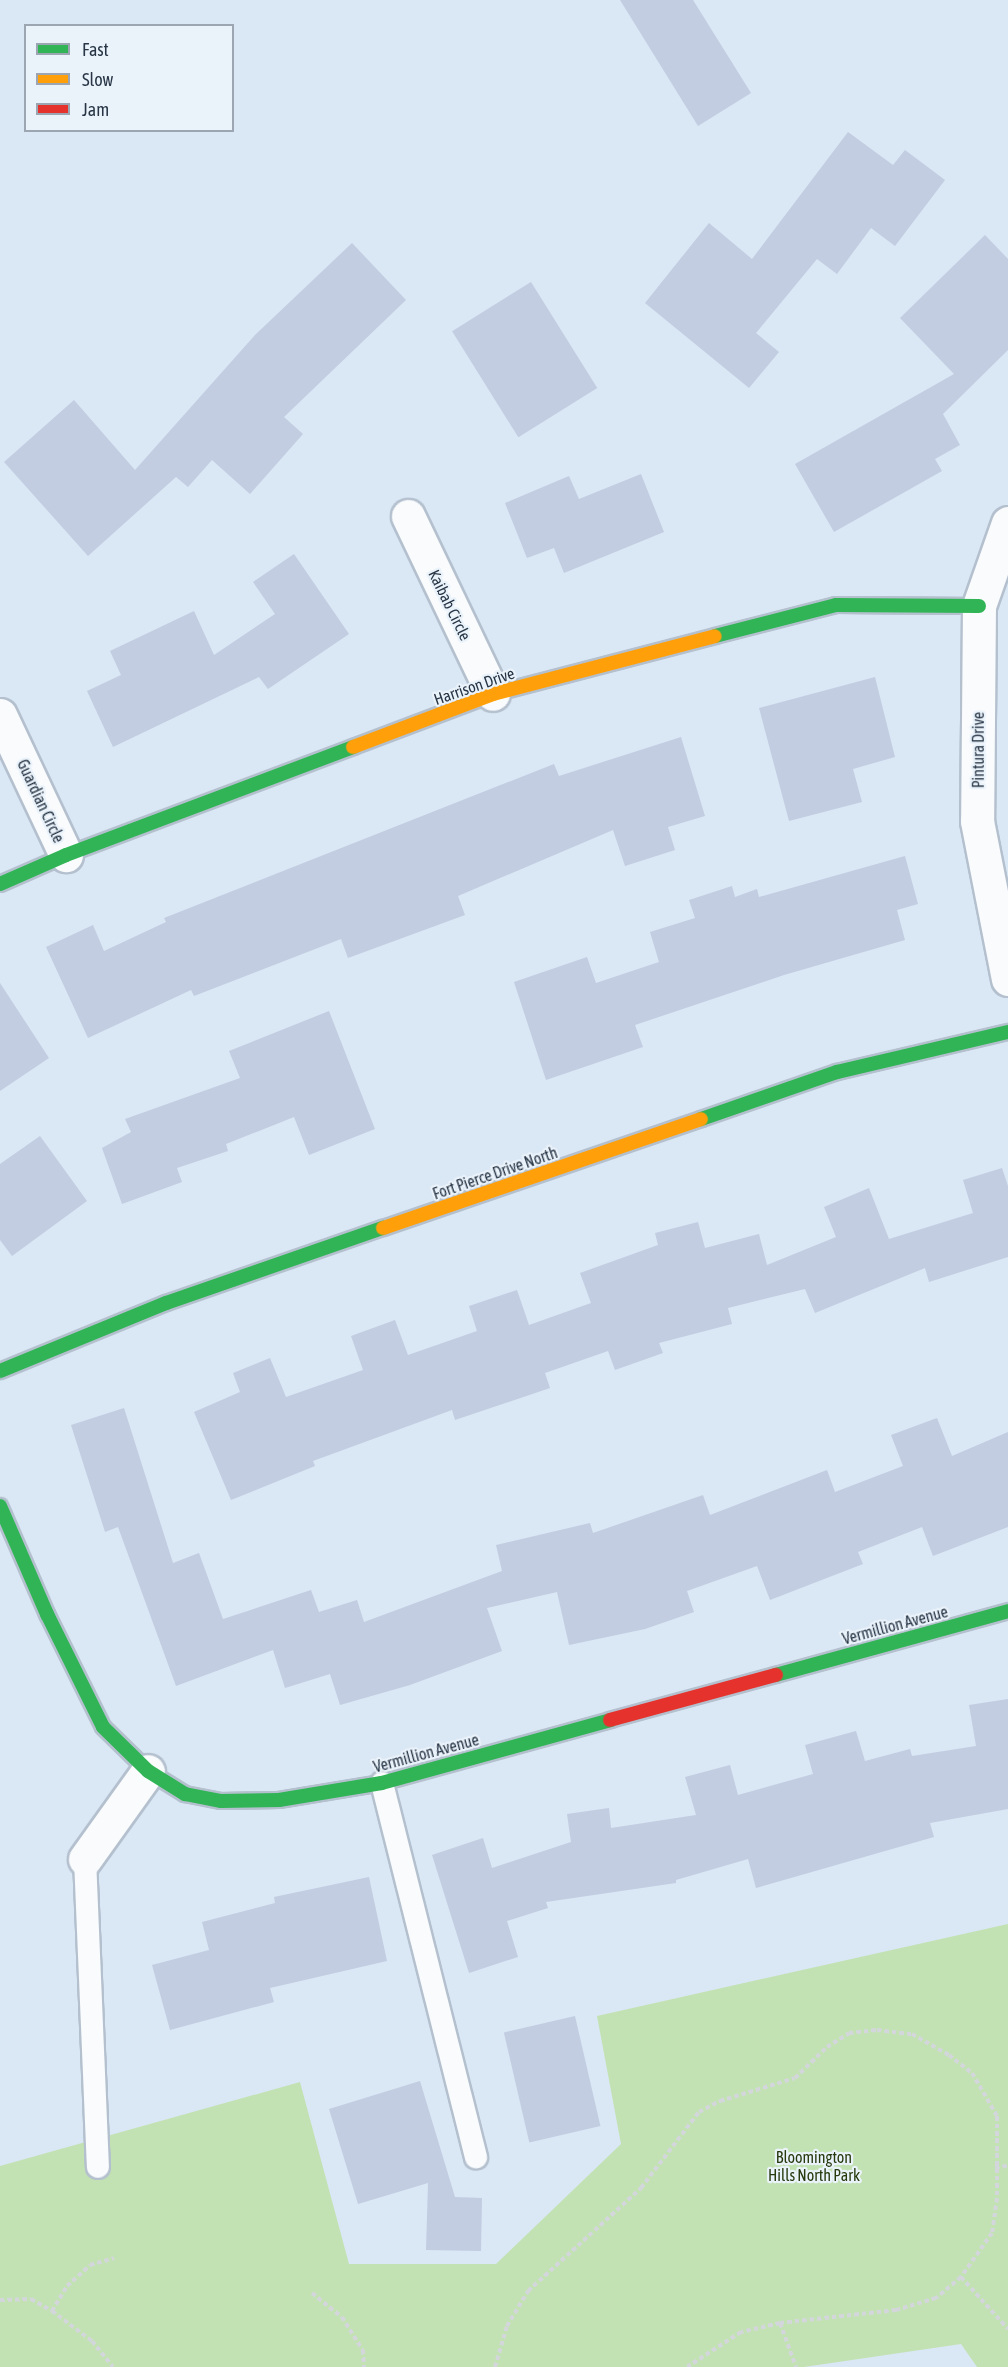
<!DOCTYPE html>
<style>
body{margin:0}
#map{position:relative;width:1008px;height:2367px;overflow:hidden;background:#dae7f4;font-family:"Asap Condensed",sans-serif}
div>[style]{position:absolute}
.green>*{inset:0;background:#c3e2b3}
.building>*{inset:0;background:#c2cde2;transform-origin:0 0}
.path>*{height:4px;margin-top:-2px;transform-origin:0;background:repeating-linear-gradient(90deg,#d3d7db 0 4.5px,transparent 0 7.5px)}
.roads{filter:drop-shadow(2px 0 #b4c0ce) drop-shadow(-2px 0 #b4c0ce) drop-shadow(0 2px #b4c0ce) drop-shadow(0 -2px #b4c0ce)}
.lane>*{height:22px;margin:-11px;padding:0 11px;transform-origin:11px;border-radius:11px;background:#f9fbfd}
.street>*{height:33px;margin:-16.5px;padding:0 16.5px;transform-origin:16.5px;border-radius:16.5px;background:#f9fbfd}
.fast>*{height:14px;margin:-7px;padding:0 7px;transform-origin:7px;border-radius:7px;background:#30b455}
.slow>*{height:14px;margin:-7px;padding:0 7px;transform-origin:7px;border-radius:7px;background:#ff9f0a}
.jam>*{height:14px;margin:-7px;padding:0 7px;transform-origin:7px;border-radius:7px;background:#e5322d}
span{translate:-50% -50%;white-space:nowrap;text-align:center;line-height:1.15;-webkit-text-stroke:4.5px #eaf2fa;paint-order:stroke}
.street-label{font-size:16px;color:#273545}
.park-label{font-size:16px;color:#263a0d}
.legend{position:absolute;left:24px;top:24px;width:210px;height:108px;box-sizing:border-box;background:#eaf2fa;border:2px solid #9ca6b2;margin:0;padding:8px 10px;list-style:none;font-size:18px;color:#273545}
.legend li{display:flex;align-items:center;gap:12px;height:30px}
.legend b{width:30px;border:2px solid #9ca6b2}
</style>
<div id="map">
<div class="green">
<i style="clip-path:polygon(1008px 1924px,1008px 2367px,977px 2367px,961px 2344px,804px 2367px,0 2367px,0 2166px,300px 2082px,349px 2264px,496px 2264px,621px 2144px,597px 2016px)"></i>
</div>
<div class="building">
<i style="clip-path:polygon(620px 0,693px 0,751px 93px,698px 126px)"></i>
<i style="clip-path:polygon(848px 132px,893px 165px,905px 150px,945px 180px,895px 246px,871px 228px,837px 274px,817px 259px,756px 333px,779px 352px,749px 388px,645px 303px,709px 223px,752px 259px)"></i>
<i style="clip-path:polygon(985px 235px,1008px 259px,1008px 350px,943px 414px,960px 445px,935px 459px,942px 471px,834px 532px,795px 464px,954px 374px,900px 318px)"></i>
<i style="clip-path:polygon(352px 243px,406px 300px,284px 417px,303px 434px,250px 494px,212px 460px,188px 487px,176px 477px,88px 556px,4px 462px,74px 400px,135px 470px,255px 335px)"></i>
<i style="left:531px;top:282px;width:125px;height:93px;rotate:58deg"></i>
<i style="clip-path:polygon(641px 474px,664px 532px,564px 573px,554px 548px,527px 558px,505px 503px,569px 476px,579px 499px)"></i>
<i style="clip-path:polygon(294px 554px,349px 634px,268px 689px,259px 677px,113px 747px,87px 691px,121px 675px,110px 651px,194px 611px,214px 655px,275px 614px,253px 582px)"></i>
<i style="clip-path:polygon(875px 677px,895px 757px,853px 769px,862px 802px,789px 821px,759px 708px)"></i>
<i style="clip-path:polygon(681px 737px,705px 816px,668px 827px,675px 850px,625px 866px,613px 830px,458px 896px,465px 915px,348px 958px,341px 939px,194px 996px,191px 990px,88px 1038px,46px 947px,93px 925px,104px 951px,166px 922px,164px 918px,554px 764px,559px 776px)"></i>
<i style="clip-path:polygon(905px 856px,918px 904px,897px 910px,905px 940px,784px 975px,635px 1025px,643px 1047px,546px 1080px,514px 982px,587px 957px,596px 983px,659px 962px,650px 932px,695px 918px,689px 900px,732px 886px,735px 897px,757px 889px,759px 897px)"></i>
<i style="clip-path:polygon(0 983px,49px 1058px,0 1091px)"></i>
<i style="clip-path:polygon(329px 1011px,375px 1129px,309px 1155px,294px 1117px,226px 1144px,228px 1151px,177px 1168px,182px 1182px,122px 1204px,102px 1148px,131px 1132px,125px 1119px,240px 1078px,229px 1051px)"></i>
<i style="clip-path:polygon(40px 1136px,87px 1201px,12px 1256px,0 1240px,0 1164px)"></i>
<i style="clip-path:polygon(1002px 1168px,1008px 1186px,1008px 1257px,929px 1282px,925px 1268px,815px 1313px,805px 1289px,728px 1308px,732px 1324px,659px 1343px,663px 1353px,615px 1370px,608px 1351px,545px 1373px,550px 1388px,455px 1420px,452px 1410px,313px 1461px,315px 1466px,231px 1500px,194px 1412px,240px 1392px,233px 1373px,270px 1358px,286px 1397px,363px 1370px,351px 1336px,395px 1320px,408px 1355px,477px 1331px,469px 1306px,517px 1290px,529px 1325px,591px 1303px,580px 1273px,658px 1245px,655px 1233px,698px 1222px,705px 1248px,759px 1234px,767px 1265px,836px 1237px,824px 1207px,869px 1188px,889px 1239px,973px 1213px,963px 1180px)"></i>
<i style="clip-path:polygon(124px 1408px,173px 1563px,199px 1553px,223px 1619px,311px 1590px,319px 1612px,357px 1600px,364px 1622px,502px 1571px,496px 1545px,590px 1523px,593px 1533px,703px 1495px,710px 1515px,827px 1470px,835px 1492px,903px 1466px,891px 1435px,937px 1418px,952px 1456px,1008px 1432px,1008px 1527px,933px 1556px,922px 1527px,858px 1552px,863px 1564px,770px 1600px,757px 1566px,687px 1591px,694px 1612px,645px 1629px,569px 1645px,557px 1592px,487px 1608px,502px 1651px,410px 1685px,340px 1705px,330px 1674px,285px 1688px,273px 1650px,176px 1686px,118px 1527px,105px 1532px,71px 1425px)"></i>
<i style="clip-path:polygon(1008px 1699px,1008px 1809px,930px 1823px,934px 1837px,756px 1888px,748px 1859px,676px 1880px,676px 1883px,546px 1902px,548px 1908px,507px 1921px,518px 1957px,469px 1973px,432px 1855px,483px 1838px,492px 1868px,571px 1842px,567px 1814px,609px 1808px,611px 1828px,696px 1815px,685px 1777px,730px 1765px,738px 1795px,813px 1774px,805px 1745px,856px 1731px,865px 1761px,910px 1749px,912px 1756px,976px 1746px,969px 1705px)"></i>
<i style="clip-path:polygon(369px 1877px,387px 1961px,270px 1988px,274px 2002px,170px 2030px,152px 1965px,209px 1950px,202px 1922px,275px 1903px,274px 1897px)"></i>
<i style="left:575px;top:2016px;width:113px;height:73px;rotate:77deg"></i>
<i style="clip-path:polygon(420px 2081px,455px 2197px,482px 2198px,481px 2251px,426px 2250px,428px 2183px,358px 2204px,329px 2109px)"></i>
</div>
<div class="path">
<i style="left:995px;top:2167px;width:13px;rotate:-4deg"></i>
<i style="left:961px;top:2277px;width:70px;rotate:47.9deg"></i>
<i style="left:312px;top:2293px;width:38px;rotate:39deg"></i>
<i style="left:342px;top:2317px;width:39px;rotate:58deg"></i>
<i style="left:363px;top:2350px;width:17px;rotate:87deg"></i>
<i style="left:0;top:2300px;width:31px;rotate:-2deg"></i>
<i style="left:31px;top:2299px;width:24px;rotate:30deg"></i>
<i style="left:52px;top:2311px;width:50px;rotate:36.9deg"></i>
<i style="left:92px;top:2341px;width:33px;rotate:51deg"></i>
<i style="left:52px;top:2311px;width:29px;rotate:-59deg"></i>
<i style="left:67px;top:2286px;width:31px;rotate:-42deg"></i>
<i style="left:90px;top:2265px;width:25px;rotate:-16deg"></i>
<i style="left:780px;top:2323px;width:47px;rotate:70deg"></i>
<i style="left:495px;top:2367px;width:43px;rotate:-73.7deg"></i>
<i style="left:507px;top:2326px;width:41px;rotate:-59deg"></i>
<i style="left:528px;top:2291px;width:153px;rotate:-42.3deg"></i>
<i style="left:641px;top:2188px;width:96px;rotate:-52.7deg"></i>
<i style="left:699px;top:2112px;width:24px;rotate:-28deg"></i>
<i style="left:720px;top:2101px;width:78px;rotate:-17deg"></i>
<i style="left:795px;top:2078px;width:45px;rotate:-44.1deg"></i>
<i style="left:827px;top:2047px;width:26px;rotate:-32deg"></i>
<i style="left:849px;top:2033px;width:28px;rotate:-6deg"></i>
<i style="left:877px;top:2030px;width:35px;rotate:7deg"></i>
<i style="left:912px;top:2034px;width:43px;rotate:29.6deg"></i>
<i style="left:949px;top:2055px;width:29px;rotate:38deg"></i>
<i style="left:972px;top:2073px;width:50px;rotate:59.8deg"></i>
<i style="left:997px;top:2116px;width:82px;rotate:90deg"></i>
<i style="left:997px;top:2198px;width:35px;rotate:98deg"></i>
<i style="left:992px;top:2233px;width:54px;rotate:125.2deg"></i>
<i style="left:961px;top:2277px;width:33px;rotate:140deg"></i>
<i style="left:936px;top:2298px;width:42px;rotate:163.3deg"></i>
<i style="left:896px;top:2310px;width:117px;rotate:173.6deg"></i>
<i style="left:780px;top:2323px;width:40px;rotate:167deg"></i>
<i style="left:741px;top:2332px;width:64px;rotate:147.1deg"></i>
</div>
<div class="roads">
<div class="lane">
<i style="left:382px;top:1783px;width:386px;rotate:75.9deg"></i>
<i style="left:85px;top:1859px;width:308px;rotate:87.6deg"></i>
</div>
<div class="street">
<i style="left:408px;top:516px;width:197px;rotate:64.5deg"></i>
<i style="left:1008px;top:523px;width:88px;rotate:109.3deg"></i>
<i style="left:979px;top:606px;width:215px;rotate:90.5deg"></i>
<i style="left:977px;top:821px;width:161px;rotate:78.9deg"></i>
<i style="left:0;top:715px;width:155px;rotate:64.8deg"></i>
<i style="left:85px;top:1859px;width:108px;rotate:-54.4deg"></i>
</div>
<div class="fast">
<i style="left:715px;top:636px;width:125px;rotate:-14.4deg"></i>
<i style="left:836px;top:605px;width:143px;rotate:0.4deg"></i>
<i style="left:0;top:884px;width:72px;rotate:-23.7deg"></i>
<i style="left:66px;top:855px;width:307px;rotate:-20.6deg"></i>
<i style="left:701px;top:1119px;width:144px;rotate:-19.1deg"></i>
<i style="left:837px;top:1072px;width:176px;rotate:-13.2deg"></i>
<i style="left:0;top:1371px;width:179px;rotate:-22.3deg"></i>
<i style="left:166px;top:1303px;width:230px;rotate:-19.1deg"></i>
<i style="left:0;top:1506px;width:118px;rotate:66.5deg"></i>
<i style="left:47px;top:1614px;width:126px;rotate:63.6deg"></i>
<i style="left:103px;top:1727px;width:63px;rotate:44.4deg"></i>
<i style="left:148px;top:1771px;width:44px;rotate:31.9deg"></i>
<i style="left:185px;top:1794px;width:37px;rotate:11deg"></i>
<i style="left:221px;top:1801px;width:58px;rotate:-1deg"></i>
<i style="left:279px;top:1800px;width:104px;rotate:-9.4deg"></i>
<i style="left:382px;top:1783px;width:237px;rotate:-15.4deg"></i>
<i style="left:776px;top:1675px;width:241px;rotate:-15.4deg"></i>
</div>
<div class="slow">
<i style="left:353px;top:747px;width:150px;rotate:-20.7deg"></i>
<i style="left:493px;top:694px;width:229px;rotate:-14.6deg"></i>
<i style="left:383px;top:1228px;width:336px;rotate:-18.9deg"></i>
</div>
<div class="jam">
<i style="left:610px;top:1720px;width:172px;rotate:-15.2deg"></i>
</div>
</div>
<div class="street-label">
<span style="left:450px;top:605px;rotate:64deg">Kaibab Circle</span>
<span style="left:474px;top:686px;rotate:-19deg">Harrison Drive</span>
<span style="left:978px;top:750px;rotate:-90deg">Pintura Drive</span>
<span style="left:41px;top:801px;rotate:65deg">Guardian Circle</span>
<span style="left:495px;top:1173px;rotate:-19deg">Fort Pierce Drive North</span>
<span style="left:895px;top:1625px;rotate:-15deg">Vermillion Avenue</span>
<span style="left:426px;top:1753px;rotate:-15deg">Vermillion Avenue</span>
</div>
<div class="park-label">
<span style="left:814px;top:2166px">Bloomington<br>Hills North Park</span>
</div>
<ul class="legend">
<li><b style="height:8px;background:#30b455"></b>Fast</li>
<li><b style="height:8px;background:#ff9f0a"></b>Slow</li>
<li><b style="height:8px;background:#e5322d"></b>Jam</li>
</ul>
</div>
